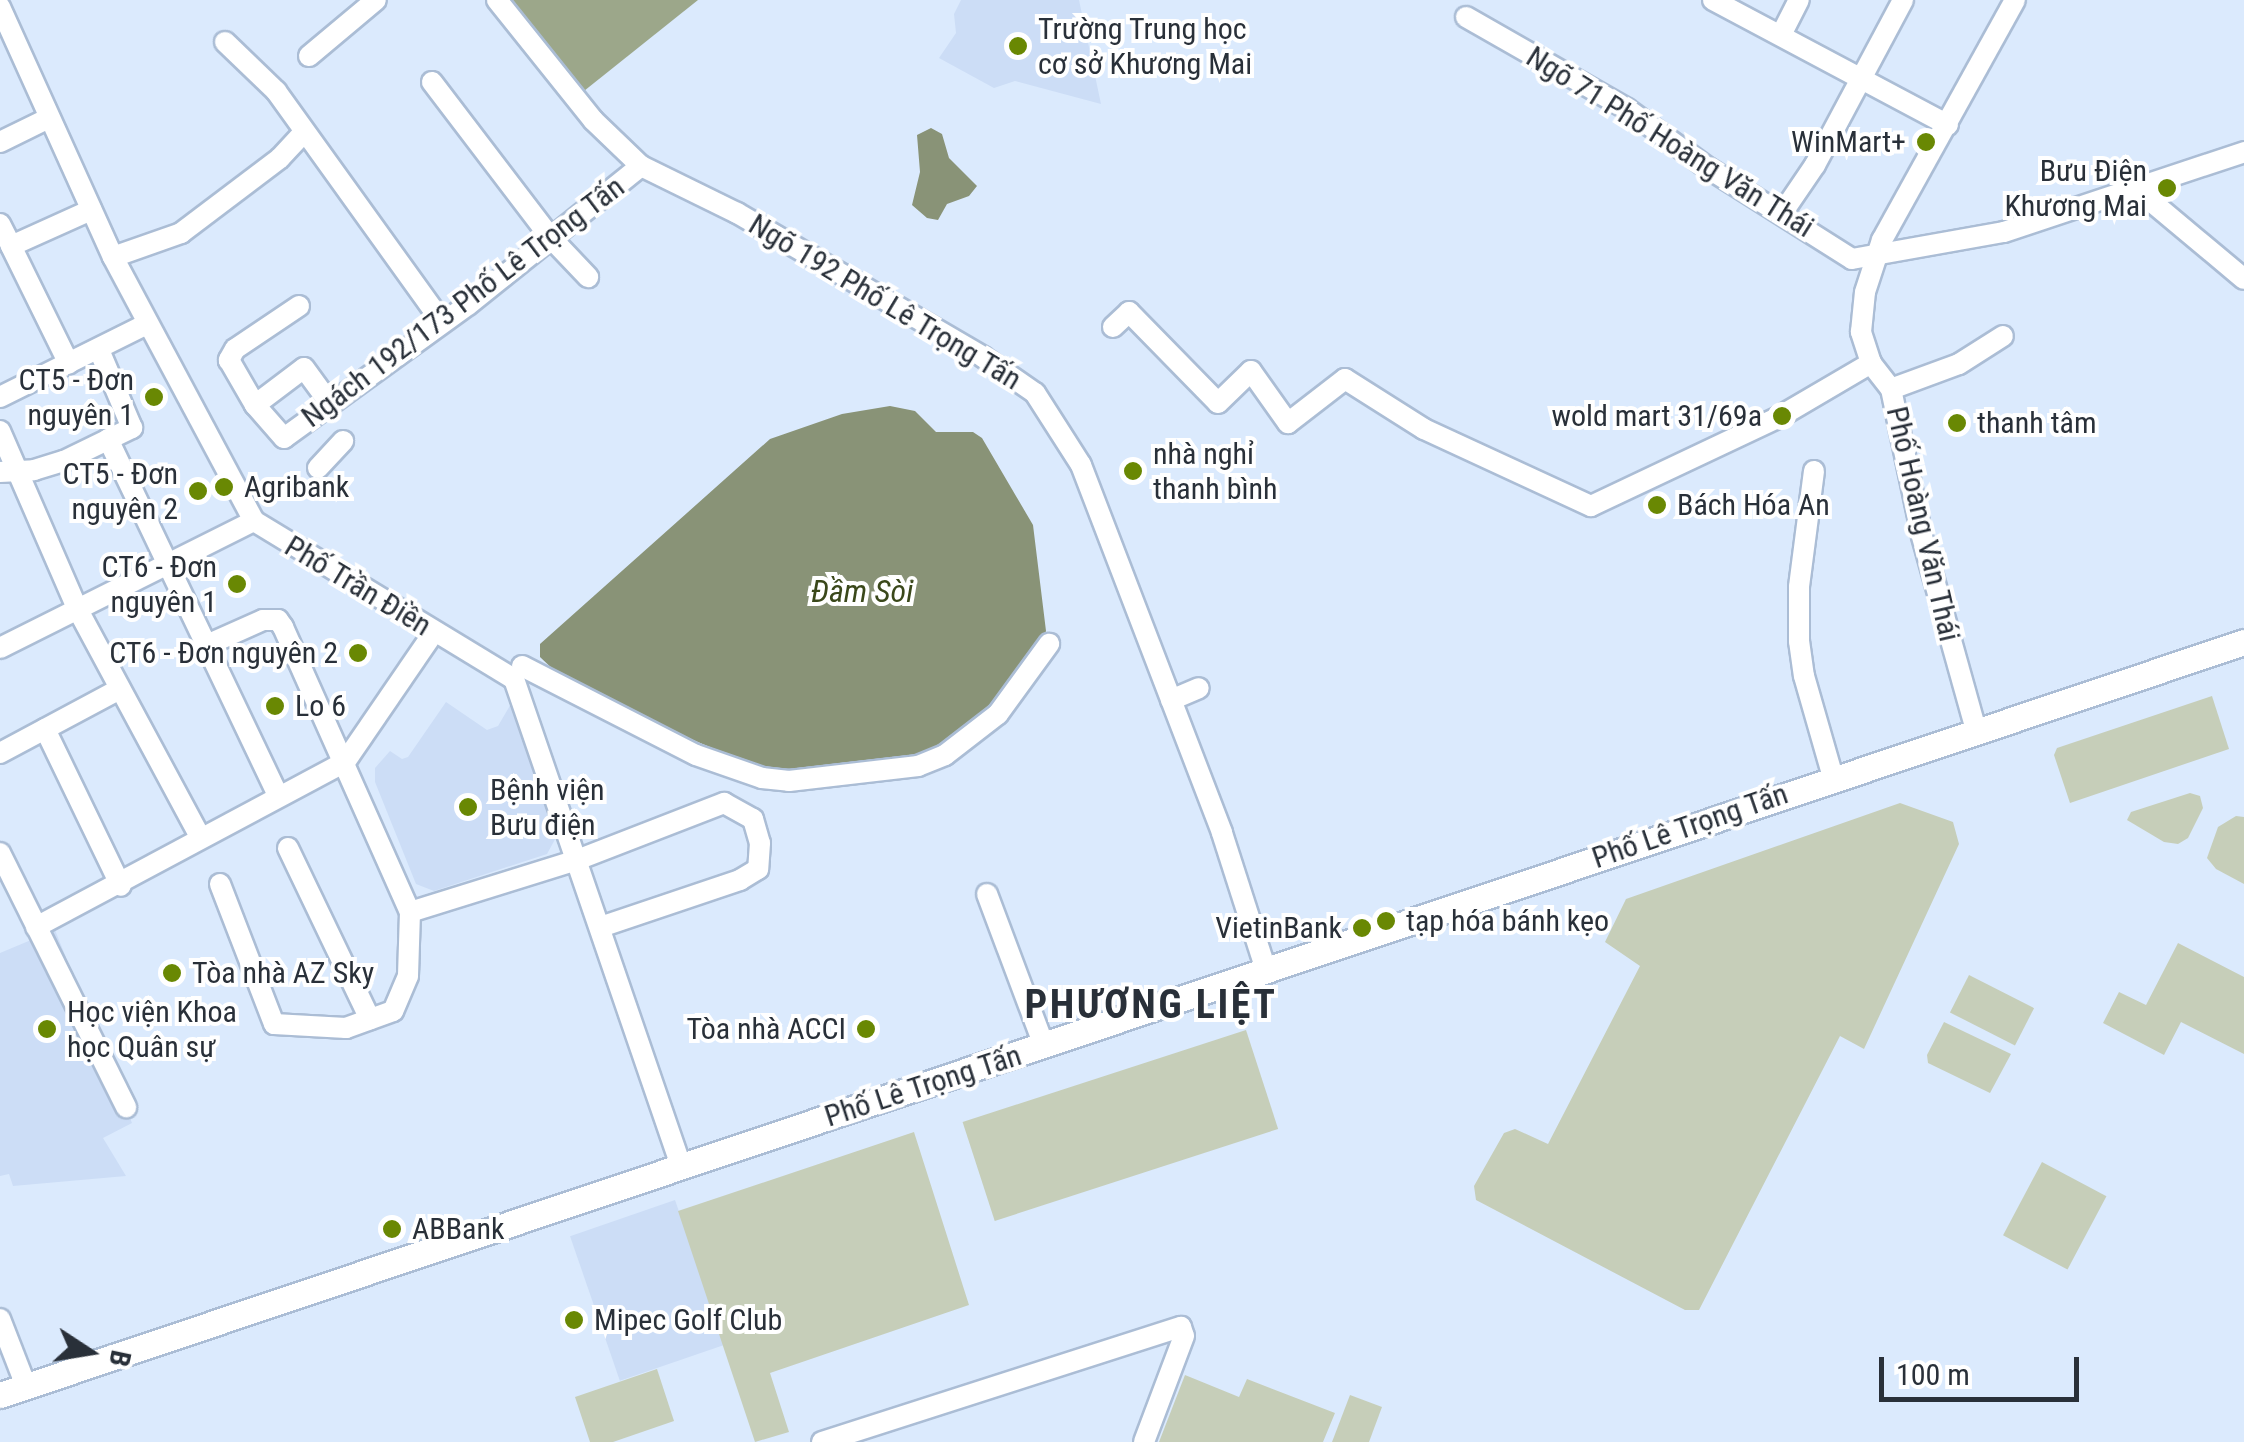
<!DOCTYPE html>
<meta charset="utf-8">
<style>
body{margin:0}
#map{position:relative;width:2244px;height:1442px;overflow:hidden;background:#dbeafd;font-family:"Roboto Condensed",sans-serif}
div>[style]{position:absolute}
.built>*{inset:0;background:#ccddf6;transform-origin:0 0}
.green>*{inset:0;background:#c6ceb9;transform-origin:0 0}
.forest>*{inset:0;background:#9ca78a}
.water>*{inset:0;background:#899377}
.roads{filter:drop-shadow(2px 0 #abbdd5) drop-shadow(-2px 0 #abbdd5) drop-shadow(0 2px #abbdd5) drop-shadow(0 -2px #abbdd5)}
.minor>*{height:20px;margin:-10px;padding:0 10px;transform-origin:10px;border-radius:10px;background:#fff}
.major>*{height:25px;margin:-12.5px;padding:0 12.5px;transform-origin:12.5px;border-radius:12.5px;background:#fff}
.dots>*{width:28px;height:28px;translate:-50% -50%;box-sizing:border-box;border:5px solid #fff;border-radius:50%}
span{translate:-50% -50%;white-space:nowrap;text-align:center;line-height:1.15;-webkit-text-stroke:8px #fff;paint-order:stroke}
.poi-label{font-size:30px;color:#293039}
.left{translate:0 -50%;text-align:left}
.right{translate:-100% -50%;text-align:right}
.street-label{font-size:30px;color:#293039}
.water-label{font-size:32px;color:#3a481a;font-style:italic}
.district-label{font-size:40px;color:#293039;font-weight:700;letter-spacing:2.5px}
.north{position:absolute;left:40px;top:1302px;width:100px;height:100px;-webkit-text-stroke:8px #fff;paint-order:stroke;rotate:102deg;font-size:28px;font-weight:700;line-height:40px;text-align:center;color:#293039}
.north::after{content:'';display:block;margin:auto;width:35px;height:45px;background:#293039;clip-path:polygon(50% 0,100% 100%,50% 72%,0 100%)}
.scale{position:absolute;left:1879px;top:1357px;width:200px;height:45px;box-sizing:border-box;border:5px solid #293039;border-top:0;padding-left:12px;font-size:30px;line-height:35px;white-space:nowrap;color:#293039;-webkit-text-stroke:8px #fff;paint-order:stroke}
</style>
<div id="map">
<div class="built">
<i style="clip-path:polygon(961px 0,1079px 0,1101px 104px,1015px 81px,994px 88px,939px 58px,956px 33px,954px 14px)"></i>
<i style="clip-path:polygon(446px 702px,487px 730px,498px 726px,512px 702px,559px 832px,547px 854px,434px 891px,416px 884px,375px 782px,375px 768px,390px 751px,402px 759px,408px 757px)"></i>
<i style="clip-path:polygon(55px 930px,132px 1123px,103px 1138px,126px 1176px,13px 1186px,9px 1174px,0 1176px,0 953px)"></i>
<i style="left:675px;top:1200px;width:153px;height:111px;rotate:71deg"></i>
</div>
<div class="green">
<i style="clip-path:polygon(2212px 696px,2229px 749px,2070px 803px,2054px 755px,2057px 748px)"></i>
<i style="clip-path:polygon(2190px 793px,2200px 796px,2203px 808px,2188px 838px,2178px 844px,2164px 842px,2127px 820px,2131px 812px)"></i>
<i style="clip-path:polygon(1900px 803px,1953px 822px,1959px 844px,1864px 1049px,1840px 1036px,1699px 1310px,1685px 1310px,1476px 1200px,1474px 1186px,1504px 1133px,1515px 1129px,1548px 1144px,1640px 966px,1605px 942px,1626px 899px)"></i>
<i style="clip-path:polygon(2236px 816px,2244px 817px,2244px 884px,2216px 869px,2207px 858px,2218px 827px)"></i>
<i style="clip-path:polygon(2178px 943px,2244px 977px,2244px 1054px,2181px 1022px,2164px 1055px,2103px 1023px,2119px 992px,2146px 1005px)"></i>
<i style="left:1969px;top:975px;width:73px;height:42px;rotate:27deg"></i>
<i style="clip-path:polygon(1944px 1022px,2011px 1054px,1990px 1093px,1928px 1063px,1927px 1055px)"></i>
<i style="left:1246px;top:1030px;width:104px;height:298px;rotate:72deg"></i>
<i style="clip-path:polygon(914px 1132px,969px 1305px,770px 1373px,789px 1432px,755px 1442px,678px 1211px)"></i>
<i style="left:2042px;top:1162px;width:73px;height:83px;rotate:28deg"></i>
<i style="clip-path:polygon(657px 1369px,674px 1421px,613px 1442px,590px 1442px,575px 1397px)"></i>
<i style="clip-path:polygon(1185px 1375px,1239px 1397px,1247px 1379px,1335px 1413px,1323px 1442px,1159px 1442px)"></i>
<i style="clip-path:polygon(1350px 1395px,1382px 1407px,1369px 1442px,1332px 1442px)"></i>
</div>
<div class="forest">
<i style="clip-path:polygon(512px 0,698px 0,584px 91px)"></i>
</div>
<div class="water">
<i style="clip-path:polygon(931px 128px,942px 134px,949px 158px,977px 186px,969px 196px,947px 204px,938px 220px,927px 218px,912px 205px,920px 172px,917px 135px)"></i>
<i style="clip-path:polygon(890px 406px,915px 411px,936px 432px,973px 432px,982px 438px,1033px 525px,1046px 631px,1042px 644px,983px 719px,929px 754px,881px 765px,774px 774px,636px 716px,558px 674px,540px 657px,540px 644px,770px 439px,842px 414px)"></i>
</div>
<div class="roads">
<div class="minor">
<i style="left:497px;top:0;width:154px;rotate:51.3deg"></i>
<i style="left:593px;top:120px;width:66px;rotate:43.8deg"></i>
<i style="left:641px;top:166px;width:107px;rotate:26.1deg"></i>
<i style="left:737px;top:213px;width:285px;rotate:30.3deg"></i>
<i style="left:983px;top:357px;width:63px;rotate:34.7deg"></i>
<i style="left:1035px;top:393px;width:85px;rotate:57.4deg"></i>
<i style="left:1081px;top:465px;width:394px;rotate:69deg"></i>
<i style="left:1222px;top:833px;width:144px;rotate:72.2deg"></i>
<i style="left:1713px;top:0;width:266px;rotate:28deg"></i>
<i style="left:0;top:7px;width:274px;rotate:65.7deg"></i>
<i style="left:113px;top:257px;width:299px;rotate:61.9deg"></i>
<i style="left:254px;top:521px;width:304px;rotate:31.3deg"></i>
<i style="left:514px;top:679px;width:515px;rotate:71.07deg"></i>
<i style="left:1466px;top:17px;width:185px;rotate:29.7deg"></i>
<i style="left:1627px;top:109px;width:100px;rotate:36.1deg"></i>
<i style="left:1708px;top:168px;width:170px;rotate:32.3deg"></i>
<i style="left:1852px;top:259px;width:154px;rotate:-10.1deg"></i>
<i style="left:2004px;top:232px;width:253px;rotate:-18.4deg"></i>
<i style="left:1781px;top:35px;width:39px;rotate:-63deg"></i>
<i style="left:225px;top:42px;width:71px;rotate:43.9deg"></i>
<i style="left:276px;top:91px;width:284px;rotate:54.3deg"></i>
<i style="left:309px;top:56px;width:87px;rotate:-39.9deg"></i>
<i style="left:432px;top:82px;width:196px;rotate:52.7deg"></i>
<i style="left:551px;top:238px;width:54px;rotate:46.5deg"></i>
<i style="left:0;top:142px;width:52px;rotate:-26.1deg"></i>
<i style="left:2134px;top:187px;width:143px;rotate:39.9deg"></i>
<i style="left:1783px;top:212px;width:57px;rotate:-55.8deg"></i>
<i style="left:1815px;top:165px;width:187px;rotate:-61.9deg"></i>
<i style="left:0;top:224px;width:25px;rotate:63deg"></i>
<i style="left:11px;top:246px;width:88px;rotate:-24.2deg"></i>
<i style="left:11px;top:246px;width:131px;rotate:63.8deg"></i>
<i style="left:113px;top:257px;width:72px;rotate:-19.4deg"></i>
<i style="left:181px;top:233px;width:124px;rotate:-37.1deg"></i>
<i style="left:280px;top:158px;width:35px;rotate:-47deg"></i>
<i style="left:299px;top:306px;width:77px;rotate:146.1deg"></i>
<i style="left:235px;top:349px;width:13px;rotate:119deg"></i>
<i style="left:229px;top:360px;width:52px;rotate:60deg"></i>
<i style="left:255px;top:405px;width:44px;rotate:48.7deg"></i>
<i style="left:284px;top:438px;width:227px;rotate:-35.9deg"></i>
<i style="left:468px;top:305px;width:222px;rotate:-38.8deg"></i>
<i style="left:1113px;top:327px;width:22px;rotate:-43deg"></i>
<i style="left:1129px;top:312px;width:127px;rotate:45.6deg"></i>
<i style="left:1218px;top:403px;width:46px;rotate:-44.1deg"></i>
<i style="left:1251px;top:371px;width:64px;rotate:54.6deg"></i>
<i style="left:1288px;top:423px;width:72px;rotate:-37.7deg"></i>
<i style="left:1345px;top:379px;width:93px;rotate:32.3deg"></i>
<i style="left:1424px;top:429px;width:184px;rotate:24.8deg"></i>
<i style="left:1591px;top:506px;width:208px;rotate:-25.3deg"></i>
<i style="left:1779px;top:417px;width:107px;rotate:-30.4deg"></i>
<i style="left:1891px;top:389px;width:72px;rotate:-20.2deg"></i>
<i style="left:1959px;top:364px;width:52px;rotate:-32.5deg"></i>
<i style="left:0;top:397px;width:164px;rotate:-26.4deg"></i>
<i style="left:255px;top:405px;width:61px;rotate:-37.1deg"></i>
<i style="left:304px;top:368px;width:46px;rotate:53.9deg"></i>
<i style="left:0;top:431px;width:195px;rotate:66.5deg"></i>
<i style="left:78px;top:610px;width:258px;rotate:61.7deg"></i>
<i style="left:108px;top:439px;width:395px;rotate:64.5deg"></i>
<i style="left:318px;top:468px;width:37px;rotate:-47deg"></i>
<i style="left:1814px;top:471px;width:117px;rotate:97.4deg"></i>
<i style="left:1799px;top:587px;width:54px;rotate:90deg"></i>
<i style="left:1799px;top:641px;width:35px;rotate:82deg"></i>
<i style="left:1804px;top:676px;width:105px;rotate:74deg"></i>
<i style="left:0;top:472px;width:34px;rotate:-3deg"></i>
<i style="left:34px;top:470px;width:31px;rotate:-17deg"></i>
<i style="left:64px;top:461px;width:76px;rotate:-25.9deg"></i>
<i style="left:132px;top:428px;width:85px;rotate:-112.9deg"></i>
<i style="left:207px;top:645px;width:61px;rotate:-24.1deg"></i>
<i style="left:263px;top:620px;width:15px"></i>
<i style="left:278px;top:620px;width:9px;rotate:54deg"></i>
<i style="left:283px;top:627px;width:312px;rotate:66deg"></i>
<i style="left:410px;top:912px;width:64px;rotate:91.8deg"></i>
<i style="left:408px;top:976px;width:38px;rotate:113deg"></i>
<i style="left:393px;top:1011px;width:50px;rotate:160.1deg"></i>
<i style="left:346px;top:1028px;width:72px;rotate:-176.8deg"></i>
<i style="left:274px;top:1024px;width:150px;rotate:-111.1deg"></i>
<i style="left:0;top:648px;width:284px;rotate:-26.6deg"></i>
<i style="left:522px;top:666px;width:195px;rotate:27.1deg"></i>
<i style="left:696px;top:755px;width:70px;rotate:19.2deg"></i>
<i style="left:762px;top:778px;width:27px;rotate:6deg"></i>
<i style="left:789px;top:781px;width:130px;rotate:-6.6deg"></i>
<i style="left:918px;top:766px;width:29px;rotate:-22deg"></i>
<i style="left:945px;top:755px;width:67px;rotate:-37.7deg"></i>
<i style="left:998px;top:714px;width:87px;rotate:-53.9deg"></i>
<i style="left:1171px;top:700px;width:30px;rotate:-23deg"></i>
<i style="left:45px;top:729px;width:174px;rotate:64.2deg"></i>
<i style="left:1976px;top:730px;width:201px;rotate:-105.6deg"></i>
<i style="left:1922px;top:536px;width:150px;rotate:-101.9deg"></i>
<i style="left:1891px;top:389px;width:33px;rotate:-128deg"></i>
<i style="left:1871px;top:363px;width:33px;rotate:-108deg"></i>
<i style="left:1861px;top:332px;width:40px;rotate:-84.3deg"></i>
<i style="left:1865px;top:292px;width:55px;rotate:-71.9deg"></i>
<i style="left:1882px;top:240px;width:274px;rotate:-61deg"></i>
<i style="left:0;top:753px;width:136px;rotate:-28.1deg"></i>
<i style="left:288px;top:848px;width:190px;rotate:64.4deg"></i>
<i style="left:0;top:853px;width:284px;rotate:63.6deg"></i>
<i style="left:987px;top:894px;width:162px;rotate:69.4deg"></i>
<i style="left:410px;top:912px;width:175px;rotate:-17.3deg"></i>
<i style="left:577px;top:860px;width:158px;rotate:-21.2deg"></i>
<i style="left:724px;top:803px;width:33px;rotate:29deg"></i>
<i style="left:753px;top:819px;width:25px;rotate:74deg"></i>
<i style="left:760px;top:843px;width:26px;rotate:94deg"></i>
<i style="left:758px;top:869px;width:21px;rotate:149deg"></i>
<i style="left:740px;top:880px;width:148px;rotate:161.4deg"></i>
<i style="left:36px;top:927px;width:350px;rotate:-28.1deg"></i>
<i style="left:345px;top:762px;width:158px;rotate:-55.6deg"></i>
<i style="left:0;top:1319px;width:72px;rotate:68.8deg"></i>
<i style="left:822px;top:1442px;width:377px;rotate:-17.8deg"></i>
<i style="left:1181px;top:1327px;width:9px;rotate:72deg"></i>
<i style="left:1184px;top:1336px;width:113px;rotate:110.7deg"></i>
</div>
<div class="major">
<i style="left:0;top:1395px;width:2367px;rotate:-18.55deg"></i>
</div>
</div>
<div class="dots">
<i style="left:1018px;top:46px;background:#698803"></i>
<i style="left:1926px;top:142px;background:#698803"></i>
<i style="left:2167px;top:188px;background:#698803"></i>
<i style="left:154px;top:397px;background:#698803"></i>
<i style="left:1782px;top:416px;background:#698803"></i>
<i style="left:1957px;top:423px;background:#698803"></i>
<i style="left:1133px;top:471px;background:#698803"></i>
<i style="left:224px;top:487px;background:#698803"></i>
<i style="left:198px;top:491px;background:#698803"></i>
<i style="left:1657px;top:505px;background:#698803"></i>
<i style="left:237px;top:584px;background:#698803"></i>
<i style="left:358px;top:653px;background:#698803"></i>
<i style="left:275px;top:706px;background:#698803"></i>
<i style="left:468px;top:807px;background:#698803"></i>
<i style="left:1386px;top:921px;background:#698803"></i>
<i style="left:1362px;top:928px;background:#698803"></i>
<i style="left:172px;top:973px;background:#698803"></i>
<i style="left:47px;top:1029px;background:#698803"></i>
<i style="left:866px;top:1029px;background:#698803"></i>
<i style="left:392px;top:1229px;background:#698803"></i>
<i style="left:574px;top:1320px;background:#698803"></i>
</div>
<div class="poi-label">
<span class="left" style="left:1038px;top:46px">Trường Trung học<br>cơ sở Khương Mai</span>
<span class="right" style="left:1906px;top:142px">WinMart+</span>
<span class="right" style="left:2147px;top:188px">Bưu Điện<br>Khương Mai</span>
<span class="right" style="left:134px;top:397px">CT5 - Đơn<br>nguyên 1</span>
<span class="right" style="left:1762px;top:416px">wold mart 31/69a</span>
<span class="left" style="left:1977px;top:423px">thanh tâm</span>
<span class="left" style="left:1153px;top:471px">nhà nghỉ<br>thanh bình</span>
<span class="right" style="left:178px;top:491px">CT5 - Đơn<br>nguyên 2</span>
<span class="left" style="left:244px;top:487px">Agribank</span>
<span class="left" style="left:1677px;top:505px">Bách Hóa An</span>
<span class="right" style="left:217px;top:584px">CT6 - Đơn<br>nguyên 1</span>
<span class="right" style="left:338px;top:653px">CT6 - Đơn nguyên 2</span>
<span class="left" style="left:295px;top:706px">Lo 6</span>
<span class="left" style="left:490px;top:807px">Bệnh viện<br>Bưu điện</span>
<span class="left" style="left:1406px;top:921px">tạp hóa bánh kẹo</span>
<span class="right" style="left:1342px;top:928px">VietinBank</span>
<span class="left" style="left:192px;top:973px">Tòa nhà AZ Sky</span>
<span class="left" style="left:67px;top:1029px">Học viện Khoa<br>học Quân sự</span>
<span class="right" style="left:846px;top:1029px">Tòa nhà ACCI</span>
<span class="left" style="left:412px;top:1229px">ABBank</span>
<span class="left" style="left:594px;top:1320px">Mipec Golf Club</span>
</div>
<div class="street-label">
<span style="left:1670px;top:142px;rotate:32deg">Ngõ 71 Phố Hoàng Văn Thái</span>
<span style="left:463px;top:302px;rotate:-37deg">Ngách 192/173 Phố Lê Trọng Tấn</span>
<span style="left:885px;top:302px;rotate:31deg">Ngõ 192 Phố Lê Trọng Tấn</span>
<span style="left:1923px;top:524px;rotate:77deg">Phố Hoàng Văn Thái</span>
<span style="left:358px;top:586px;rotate:31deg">Phố Trần Điền</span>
<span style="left:1690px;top:826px;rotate:-19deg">Phố Lê Trọng Tấn</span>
<span style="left:923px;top:1086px;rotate:-18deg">Phố Lê Trọng Tấn</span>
</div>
<div class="water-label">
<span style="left:862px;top:591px">Đầm Sòi</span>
</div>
<div class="district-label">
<span style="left:1151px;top:1005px">PHƯƠNG LIỆT</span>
</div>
<div class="north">B</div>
<div class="scale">100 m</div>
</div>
